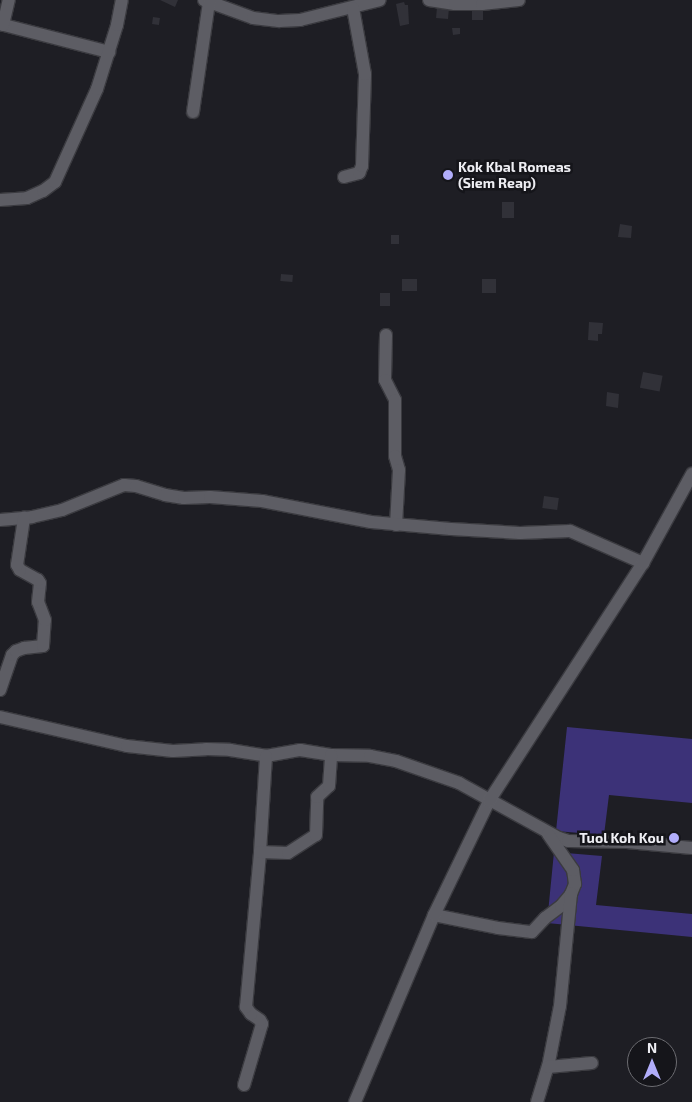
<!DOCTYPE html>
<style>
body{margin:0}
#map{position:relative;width:692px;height:1102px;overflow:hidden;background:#1e1e24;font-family:"Exo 2",sans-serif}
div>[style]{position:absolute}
.water>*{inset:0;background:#3c3278}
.building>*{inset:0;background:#313138;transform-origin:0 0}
.roads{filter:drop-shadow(1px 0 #3b3b40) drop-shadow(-1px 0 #3b3b40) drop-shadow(0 1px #3b3b40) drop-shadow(0 -1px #3b3b40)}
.street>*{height:12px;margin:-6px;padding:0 6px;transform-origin:6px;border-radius:6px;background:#5d5d64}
.dots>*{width:14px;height:14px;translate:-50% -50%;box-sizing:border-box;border:2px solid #15151a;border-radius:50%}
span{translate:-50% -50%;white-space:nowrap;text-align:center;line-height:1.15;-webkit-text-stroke:5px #15151a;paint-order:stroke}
.poi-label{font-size:14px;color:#eeeef3;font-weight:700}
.left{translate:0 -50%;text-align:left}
.right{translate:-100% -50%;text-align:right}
.north{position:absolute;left:627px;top:1037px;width:50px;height:50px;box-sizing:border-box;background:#15151a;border:1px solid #6c6c71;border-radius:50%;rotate:0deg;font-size:14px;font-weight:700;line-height:20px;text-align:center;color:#eeeef3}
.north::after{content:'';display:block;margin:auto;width:18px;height:22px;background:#b1adfa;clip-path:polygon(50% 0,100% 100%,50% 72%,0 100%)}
</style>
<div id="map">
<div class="water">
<i style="clip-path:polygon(567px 727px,692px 739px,692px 803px,609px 795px,604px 835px,556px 831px)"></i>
<i style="clip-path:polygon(554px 852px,602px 856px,596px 905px,692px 914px,692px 937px,547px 923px)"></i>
</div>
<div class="building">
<i style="clip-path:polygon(160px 0,178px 0,175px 7px)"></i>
<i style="clip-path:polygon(404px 2px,405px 5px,408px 5px,409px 24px,400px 26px,396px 4px)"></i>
<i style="left:437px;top:7px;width:12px;height:11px;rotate:5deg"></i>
<i style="left:472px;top:10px;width:11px;height:10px"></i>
<i style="left:153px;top:17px;width:7px;height:7px;rotate:8deg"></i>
<i style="clip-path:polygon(452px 28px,460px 28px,460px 34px,453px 35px)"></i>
<i style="left:502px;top:202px;width:12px;height:16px"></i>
<i style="clip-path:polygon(620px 224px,632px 226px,631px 238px,618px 237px)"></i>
<i style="left:399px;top:235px;width:9px;height:8px;rotate:90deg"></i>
<i style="left:281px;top:274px;width:12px;height:7px;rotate:5deg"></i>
<i style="left:402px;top:279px;width:15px;height:12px"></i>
<i style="left:482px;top:279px;width:14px;height:14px"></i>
<i style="left:380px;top:293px;width:10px;height:13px"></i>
<i style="clip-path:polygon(589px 322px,603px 323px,602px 334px,598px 334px,598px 341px,588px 340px)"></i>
<i style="left:643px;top:372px;width:20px;height:16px;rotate:11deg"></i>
<i style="clip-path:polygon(607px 392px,619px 394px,618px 408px,606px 406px)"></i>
<i style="left:544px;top:496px;width:15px;height:12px;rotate:8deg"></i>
</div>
<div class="roads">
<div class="street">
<i style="left:204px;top:0;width:52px;rotate:20.2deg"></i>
<i style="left:253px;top:18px;width:26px;rotate:7deg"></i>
<i style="left:279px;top:21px;width:21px;rotate:-3deg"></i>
<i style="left:300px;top:20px;width:82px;rotate:-14deg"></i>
<i style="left:429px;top:0;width:26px;rotate:9deg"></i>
<i style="left:455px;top:4px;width:27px"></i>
<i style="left:482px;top:4px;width:37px;rotate:-6deg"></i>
<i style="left:0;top:24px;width:113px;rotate:14.4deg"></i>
<i style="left:3px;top:25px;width:26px;rotate:-77deg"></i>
<i style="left:193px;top:112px;width:111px;rotate:-81.7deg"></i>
<i style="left:344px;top:177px;width:16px;rotate:-15deg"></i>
<i style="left:359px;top:173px;width:8px;rotate:-67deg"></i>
<i style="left:362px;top:166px;width:92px;rotate:-88.1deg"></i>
<i style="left:365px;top:74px;width:67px;rotate:-100.3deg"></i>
<i style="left:0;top:200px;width:27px;rotate:-4deg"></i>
<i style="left:27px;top:198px;width:17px;rotate:-24deg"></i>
<i style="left:43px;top:191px;width:15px;rotate:-37deg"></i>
<i style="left:55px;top:182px;width:102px;rotate:-65.7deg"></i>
<i style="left:97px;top:89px;width:67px;rotate:-72.6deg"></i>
<i style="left:117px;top:25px;width:25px;rotate:-79deg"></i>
<i style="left:386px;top:335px;width:45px;rotate:91.3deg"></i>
<i style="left:385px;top:380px;width:22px;rotate:63deg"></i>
<i style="left:395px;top:400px;width:56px;rotate:90deg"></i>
<i style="left:395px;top:456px;width:15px;rotate:74deg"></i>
<i style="left:399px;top:470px;width:55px;rotate:93.1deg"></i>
<i style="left:0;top:520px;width:32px;rotate:-5deg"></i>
<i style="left:32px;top:517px;width:31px;rotate:-13deg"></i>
<i style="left:62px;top:510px;width:67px;rotate:-22deg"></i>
<i style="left:124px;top:485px;width:12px;rotate:5deg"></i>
<i style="left:136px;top:486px;width:30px;rotate:17deg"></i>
<i style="left:165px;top:495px;width:19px;rotate:9deg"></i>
<i style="left:184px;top:498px;width:26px;rotate:-2deg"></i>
<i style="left:210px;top:497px;width:52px;rotate:4.4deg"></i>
<i style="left:262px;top:501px;width:111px;rotate:10.9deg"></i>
<i style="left:371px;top:522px;width:80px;rotate:5deg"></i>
<i style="left:451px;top:529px;width:69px;rotate:3.3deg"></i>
<i style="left:520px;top:533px;width:50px;rotate:-2.3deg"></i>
<i style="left:570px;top:531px;width:80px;rotate:23.7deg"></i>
<i style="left:0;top:690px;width:37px;rotate:-71deg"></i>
<i style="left:12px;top:655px;width:6px;rotate:-45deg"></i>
<i style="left:16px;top:651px;width:9px;rotate:-21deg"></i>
<i style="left:24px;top:648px;width:19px;rotate:-6deg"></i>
<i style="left:43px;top:646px;width:26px;rotate:-86deg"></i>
<i style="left:45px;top:620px;width:19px;rotate:-111deg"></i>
<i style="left:38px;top:602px;width:19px;rotate:-84deg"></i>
<i style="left:40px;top:583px;width:4px;rotate:-124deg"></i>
<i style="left:38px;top:580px;width:21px;rotate:-151deg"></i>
<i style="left:20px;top:570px;width:6px;rotate:-121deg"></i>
<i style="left:17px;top:565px;width:48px;rotate:-81.5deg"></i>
<i style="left:0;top:717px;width:130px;rotate:12.9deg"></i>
<i style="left:127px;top:746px;width:46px;rotate:6.2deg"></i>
<i style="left:173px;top:751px;width:33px;rotate:-3deg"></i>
<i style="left:206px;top:749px;width:24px;rotate:2deg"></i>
<i style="left:230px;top:750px;width:36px;rotate:9deg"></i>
<i style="left:266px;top:756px;width:35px;rotate:-10deg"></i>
<i style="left:300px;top:750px;width:31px;rotate:9deg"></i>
<i style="left:331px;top:755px;width:39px;rotate:1deg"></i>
<i style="left:370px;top:756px;width:26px;rotate:11deg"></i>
<i style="left:396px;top:761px;width:67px;rotate:19.2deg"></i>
<i style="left:459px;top:783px;width:114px;rotate:28.8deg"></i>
<i style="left:559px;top:838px;width:9px;rotate:18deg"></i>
<i style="left:568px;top:841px;width:59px;rotate:1deg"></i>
<i style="left:627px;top:842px;width:65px;rotate:5.3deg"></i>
<i style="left:260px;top:852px;width:96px;rotate:-86.4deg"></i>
<i style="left:434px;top:915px;width:65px;rotate:11.5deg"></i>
<i style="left:498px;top:928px;width:34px;rotate:7deg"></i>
<i style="left:532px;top:932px;width:19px;rotate:-47deg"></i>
<i style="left:545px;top:918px;width:20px;rotate:-37deg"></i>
<i style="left:561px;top:906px;width:16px;rotate:-50deg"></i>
<i style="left:571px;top:894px;width:11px;rotate:-68deg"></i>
<i style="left:575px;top:884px;width:14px;rotate:-98deg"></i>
<i style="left:573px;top:870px;width:44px;rotate:-124.8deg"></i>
<i style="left:548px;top:1067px;width:62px;rotate:-78.9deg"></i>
<i style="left:560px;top:1006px;width:113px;rotate:-84.4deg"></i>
<i style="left:244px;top:1085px;width:64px;rotate:-73.6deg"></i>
<i style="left:262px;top:1024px;width:4px;rotate:-117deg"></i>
<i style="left:260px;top:1020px;width:11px;rotate:-146deg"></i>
<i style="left:251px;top:1014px;width:9px;rotate:-126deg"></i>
<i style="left:246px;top:1007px;width:156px;rotate:-84.8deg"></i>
<i style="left:260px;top:852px;width:28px;rotate:2deg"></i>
<i style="left:288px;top:853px;width:33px;rotate:-33deg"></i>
<i style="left:316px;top:835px;width:38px;rotate:-88deg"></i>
<i style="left:317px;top:797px;width:16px;rotate:-43deg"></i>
<i style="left:329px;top:786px;width:31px;rotate:-86deg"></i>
<i style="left:355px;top:1102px;width:203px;rotate:-67.1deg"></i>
<i style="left:434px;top:915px;width:127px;rotate:-64.2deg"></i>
<i style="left:489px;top:801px;width:283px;rotate:-57.1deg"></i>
<i style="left:643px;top:563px;width:102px;rotate:-61.2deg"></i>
<i style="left:537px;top:1102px;width:37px;rotate:-73deg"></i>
<i style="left:548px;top:1067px;width:44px;rotate:-5.2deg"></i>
</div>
</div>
<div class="dots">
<i style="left:448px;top:175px;background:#b1adfa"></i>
<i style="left:674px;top:838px;background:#b1adfa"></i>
</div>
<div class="poi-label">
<span class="left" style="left:458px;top:175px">Kok Kbal Romeas<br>(Siem Reap)</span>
<span class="right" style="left:664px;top:838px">Tuol Koh Kou</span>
</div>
<div class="north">N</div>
</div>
